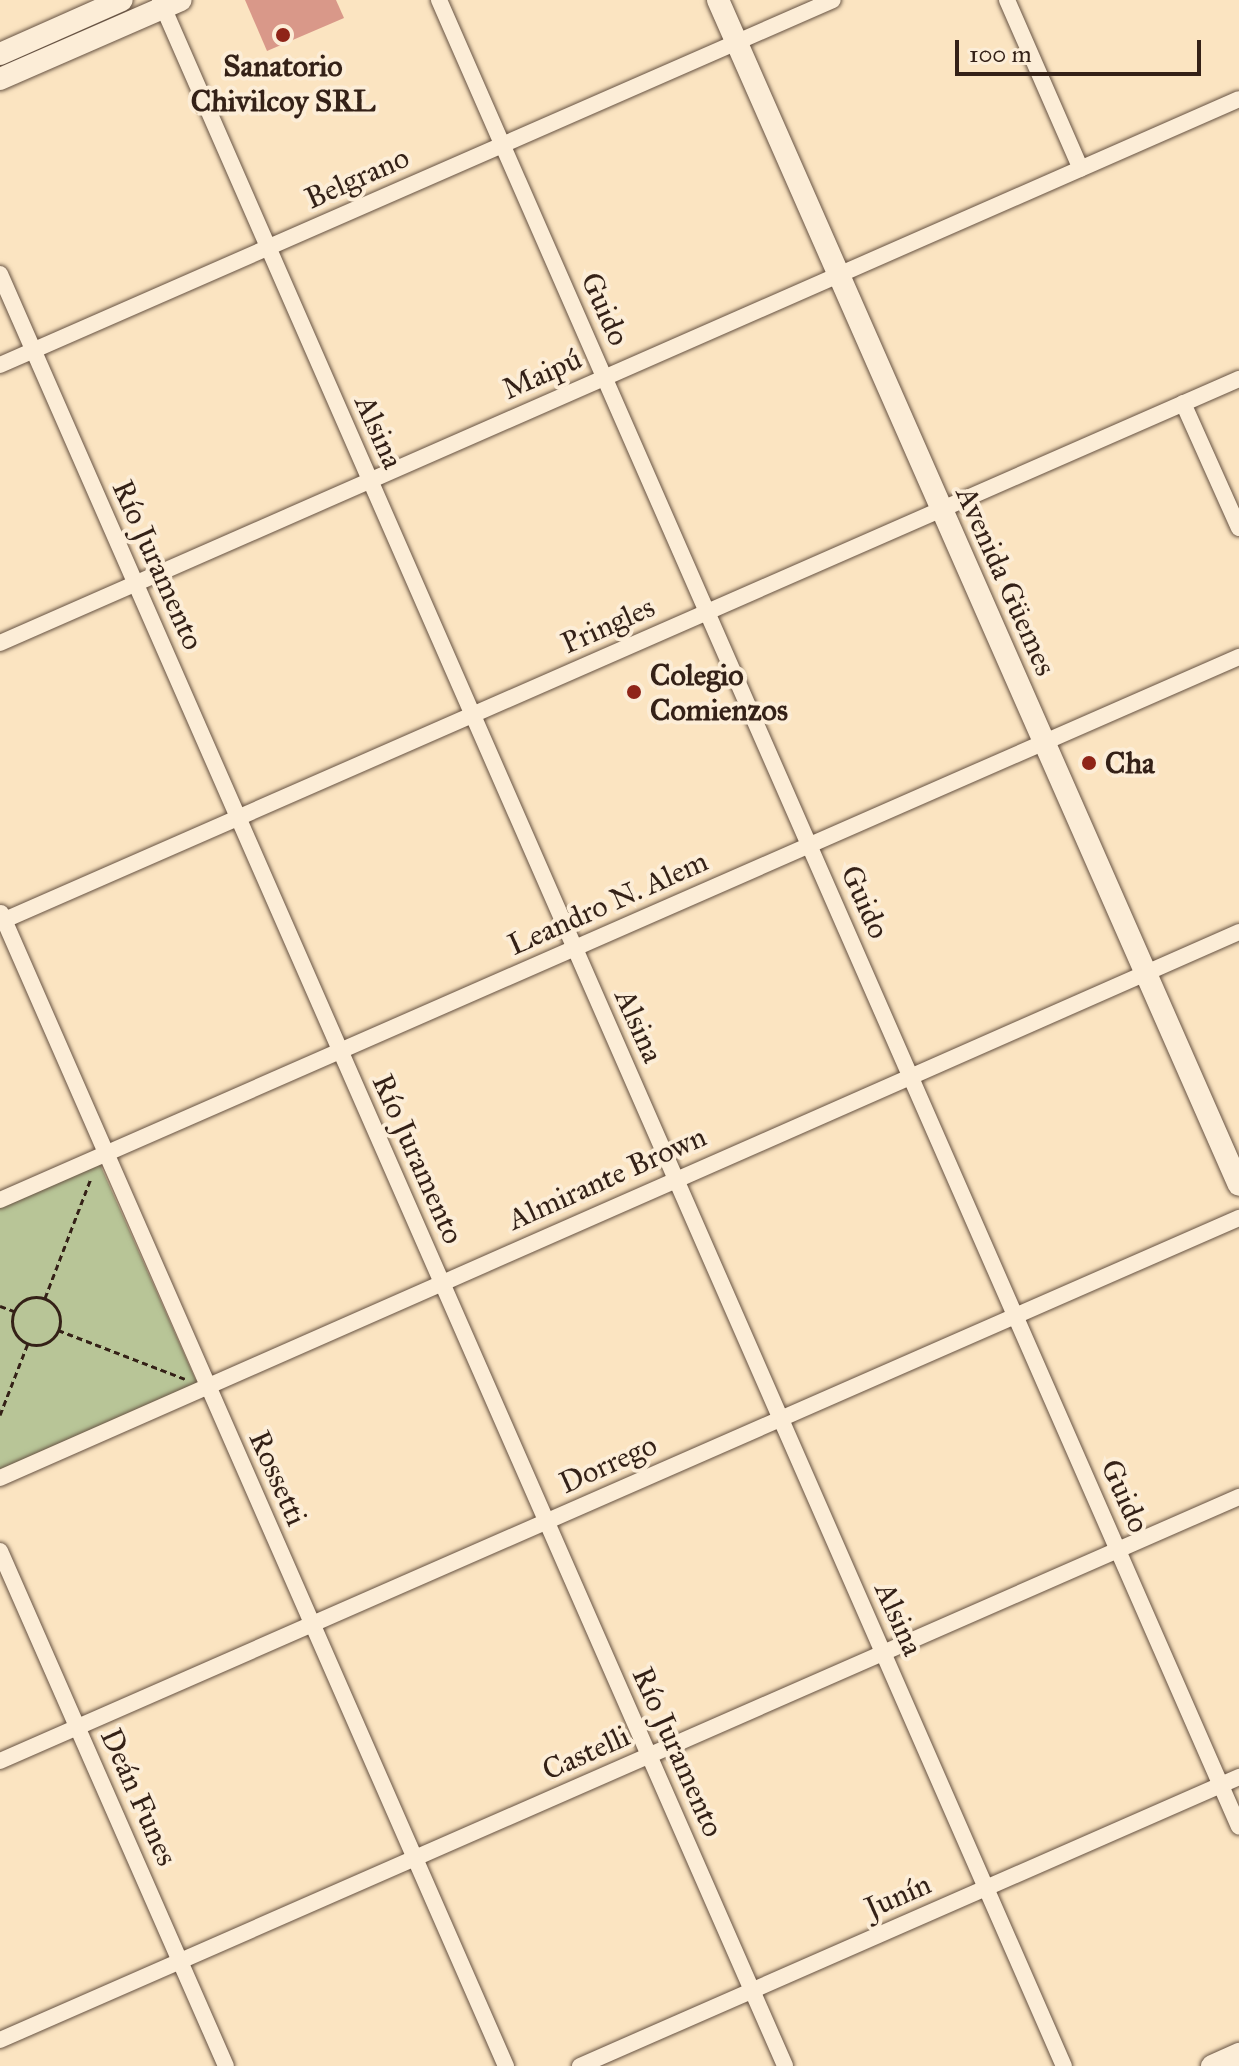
<!DOCTYPE html>
<meta charset="utf-8">
<style>
body{margin:0}
#map{position:relative;width:1239px;height:2066px;overflow:hidden;background:#fbe4c1;font-family:"IM FELL Great Primer",serif}
div>[style]{position:absolute}
[style*='--x']{left:calc(var(--x)*1px);top:calc(var(--y)*1px);width:calc(var(--w)*1px);rotate:calc(var(--a)*1deg)}
.green>*{inset:0;background:#b8c597}
.building>*{inset:0;background:#d99889}
.path>*{height:3px;margin-top:-1.5px;transform-origin:0;background:repeating-linear-gradient(90deg,#342117 0 6px,transparent 0 10px)}
.path>.ring{margin:-1.5px;padding:0;box-sizing:content-box;background:none;border:3px solid #342117;border-radius:50%}
.roads{filter:drop-shadow(0 0 2px #665242) drop-shadow(0 0 2px #665242)}
.minor>*{height:16px;margin:-8px;padding:0 8px;transform-origin:8px;border-radius:8px;background:#fcedd7}
.secondary>*{height:22px;margin:-11px;padding:0 11px;transform-origin:11px;border-radius:11px;background:#fcedd7}
.dots>*{width:22px;height:22px;translate:-50% -50%;box-sizing:border-box;border:4px solid #fcedd7;border-radius:50%}
span{translate:-50% -50%;white-space:nowrap;text-align:center;line-height:1.15;-webkit-text-stroke:8px #fcedd7;paint-order:stroke}
.poi-label{font-size:30px;color:#342117;font-weight:700}
.left{translate:0 -50%;text-align:left}
.street-label{font-size:30px;color:#342117}
.scale{position:absolute;left:955px;top:40px;width:246px;height:36px;box-sizing:border-box;border:4px solid #342117;border-top:0;padding-left:10px;font-size:24px;line-height:28px;white-space:nowrap;color:#342117;-webkit-text-stroke:6px #fcedd7;paint-order:stroke}
</style>
<div id="map">
<div class="green">
<i style="clip-path:polygon(98px 1160px,198px 1385px,0 1472px,0 1203px)"></i>
</div>
<div class="building">
<i style="clip-path:polygon(245px 0,336px 0,344px 18px,267px 51px)"></i>
</div>
<div class="path">
<i class="ring" style="left:12px;top:1297px;width:45px;height:45px"></i>
<i style="--x:45;--y:1298;--w:129;--a:-69"></i>
<i style="--x:0;--y:1306;--w:15;--a:20"></i>
<i style="--x:58;--y:1330;--w:136;--a:21.1"></i>
<i style="--x:0;--y:1415;--w:77;--a:-68.7"></i>
</div>
<div class="roads">
<div class="minor">
<i style="--x:160;--y:0;--w:2255;--a:66.37"></i>
<i style="--x:439;--y:0;--w:1994;--a:66.35"></i>
<i style="--x:1007;--y:0;--w:184;--a:66.4"></i>
<i style="--x:0;--y:274;--w:1956;--a:66.34"></i>
<i style="--x:0;--y:365;--w:909;--a:-23.66"></i>
<i style="--x:1183;--y:403;--w:137;--a:65.9"></i>
<i style="--x:0;--y:643;--w:1353;--a:-23.7"></i>
<i style="--x:1;--y:913;--w:1259;--a:66.35"></i>
<i style="--x:0;--y:922;--w:1353;--a:-23.67"></i>
<i style="--x:0;--y:1200;--w:1353;--a:-23.67"></i>
<i style="--x:0;--y:1478;--w:1354;--a:-23.78"></i>
<i style="--x:0;--y:1551;--w:562;--a:66.31"></i>
<i style="--x:0;--y:1761;--w:1353;--a:-23.67"></i>
<i style="--x:0;--y:2040;--w:1353;--a:-23.67"></i>
<i style="--x:580;--y:2066;--w:720;--a:-23.68"></i>
</div>
<div class="secondary">
<i style="--x:718;--y:0;--w:1294;--a:66.27"></i>
<i style="--x:0;--y:54;--w:133;--a:-23.9"></i>
<i style="--x:0;--y:79;--w:197;--a:-23.6"></i>
<i style="--x:1212;--y:2066;--w:30;--a:-24"></i>
</div>
</div>
<div class="dots">
<i style="left:283px;top:35px;background:#8f2418"></i>
<i style="left:634px;top:692px;background:#8f2418"></i>
<i style="left:1089px;top:763px;background:#8f2418"></i>
</div>
<div class="poi-label">
<span style="left:283px;top:83px">Sanatorio<br>Chivilcoy SRL</span>
<span class="left" style="left:650px;top:692px">Colegio<br>Comienzos</span>
<span class="left" style="left:1105px;top:763px">Cha</span>
</div>
<div class="street-label">
<span style="left:357px;top:178px;rotate:-24deg">Belgrano</span>
<span style="left:605px;top:309px;rotate:66deg">Guido</span>
<span style="left:542px;top:374px;rotate:-24deg">Maipú</span>
<span style="left:379px;top:432px;rotate:66deg">Alsina</span>
<span style="left:158px;top:565px;rotate:66deg">Río Juramento</span>
<span style="left:1006px;top:581px;rotate:66deg">Avenida Güemes</span>
<span style="left:608px;top:625px;rotate:-24deg">Pringles</span>
<span style="left:865px;top:902px;rotate:66deg">Guido</span>
<span style="left:608px;top:903px;rotate:-24deg">Leandro N. Alem</span>
<span style="left:639px;top:1026px;rotate:66deg">Alsina</span>
<span style="left:418px;top:1159px;rotate:66deg">Río Juramento</span>
<span style="left:607px;top:1178px;rotate:-24deg">Almirante Brown</span>
<span style="left:608px;top:1464px;rotate:-24deg">Dorrego</span>
<span style="left:278px;top:1478px;rotate:66deg">Rossetti</span>
<span style="left:1125px;top:1496px;rotate:66deg">Guido</span>
<span style="left:899px;top:1619px;rotate:66deg">Alsina</span>
<span style="left:678px;top:1752px;rotate:66deg">Río Juramento</span>
<span style="left:586px;top:1753px;rotate:-24deg">Castelli</span>
<span style="left:139px;top:1797px;rotate:66deg">Deán Funes</span>
<span style="left:898px;top:1896px;rotate:-24deg">Junín</span>
</div>
<div class="scale">100 m</div>
</div>
